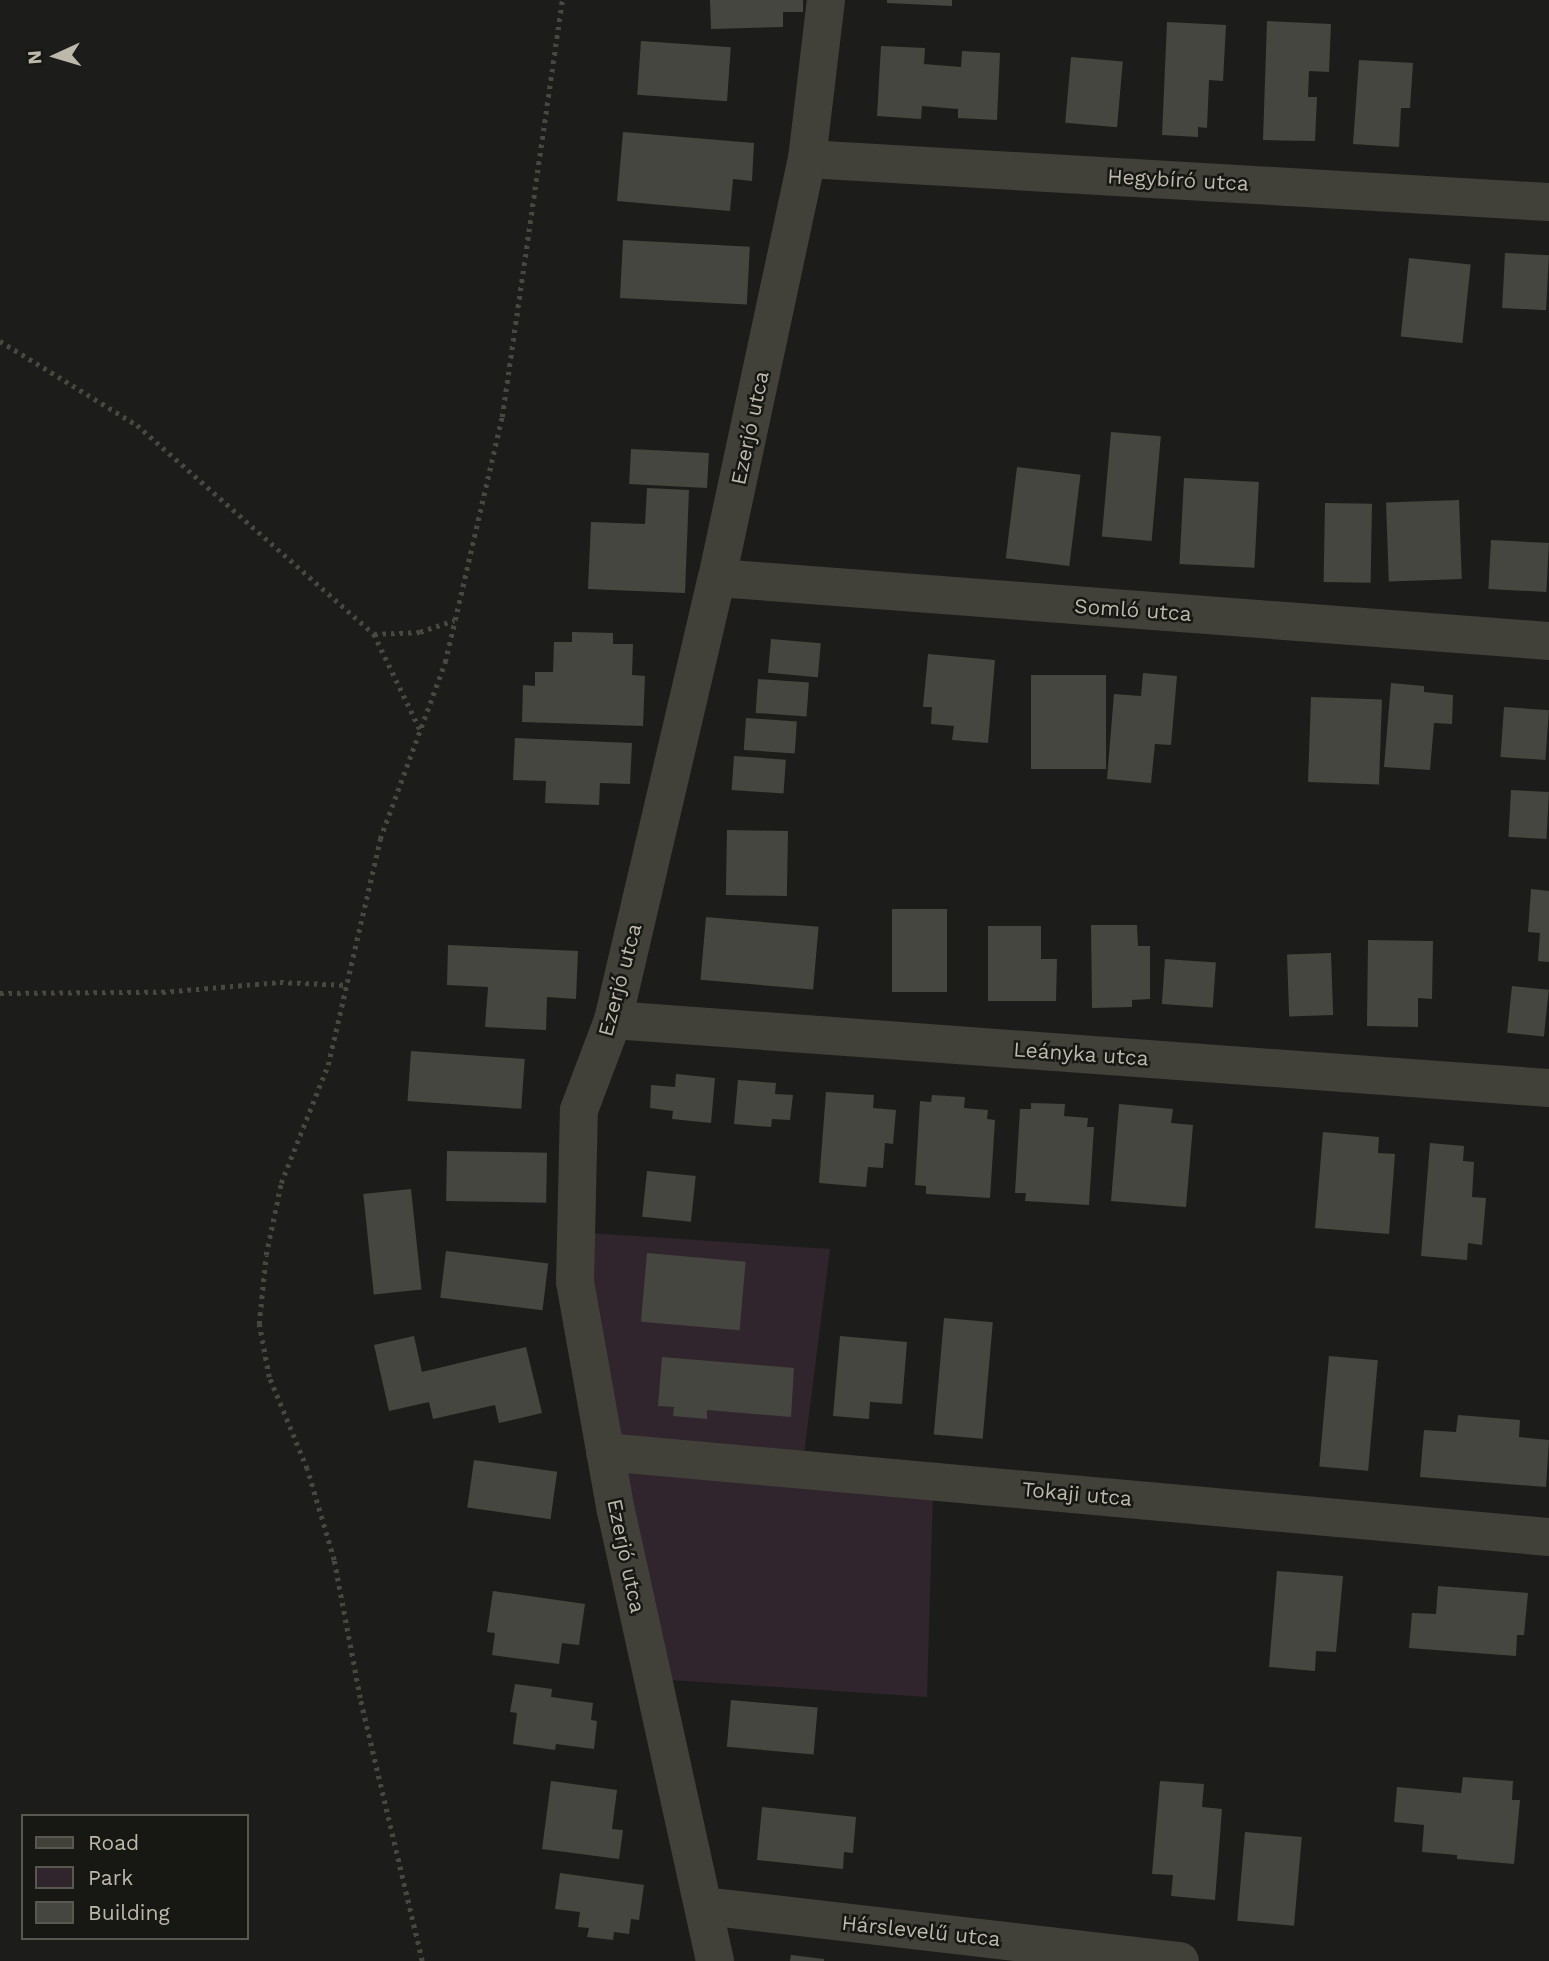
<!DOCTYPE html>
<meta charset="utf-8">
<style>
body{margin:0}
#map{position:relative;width:1549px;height:1961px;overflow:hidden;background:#1c1c1a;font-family:"Work Sans",sans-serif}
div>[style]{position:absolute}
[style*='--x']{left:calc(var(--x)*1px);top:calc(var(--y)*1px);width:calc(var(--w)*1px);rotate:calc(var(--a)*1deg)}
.green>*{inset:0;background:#30252d}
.building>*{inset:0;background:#464640;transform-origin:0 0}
.path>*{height:4.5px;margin-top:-2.25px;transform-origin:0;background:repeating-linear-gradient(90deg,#484740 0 3.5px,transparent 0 8.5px)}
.minor>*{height:38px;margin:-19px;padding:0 19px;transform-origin:19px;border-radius:19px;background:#41413a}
span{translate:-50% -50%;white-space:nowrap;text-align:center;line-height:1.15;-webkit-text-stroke:5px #171714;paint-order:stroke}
.street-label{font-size:21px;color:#bcb9ab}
.legend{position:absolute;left:21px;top:1814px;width:228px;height:126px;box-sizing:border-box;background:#171714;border:2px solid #595850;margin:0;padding:9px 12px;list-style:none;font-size:21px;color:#bcb9ab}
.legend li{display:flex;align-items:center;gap:14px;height:35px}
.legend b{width:35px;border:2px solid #595850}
.north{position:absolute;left:21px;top:21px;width:70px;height:70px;-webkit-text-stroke:5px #171714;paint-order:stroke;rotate:266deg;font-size:19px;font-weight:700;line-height:28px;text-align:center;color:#bcb9ab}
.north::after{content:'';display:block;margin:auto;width:24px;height:32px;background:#bcb9ab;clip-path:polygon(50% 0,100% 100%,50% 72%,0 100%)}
</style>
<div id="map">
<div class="green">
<i style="clip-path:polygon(589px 1233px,830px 1249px,804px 1454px,613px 1439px,585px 1293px)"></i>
<i style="clip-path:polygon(620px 1463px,933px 1492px,927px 1697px,671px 1680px)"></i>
</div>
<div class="building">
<i style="clip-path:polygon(710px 0,803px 0,803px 12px,783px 12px,783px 27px,711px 29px)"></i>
<i style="clip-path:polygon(887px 0,952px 0,952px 6px,887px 3px)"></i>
<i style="clip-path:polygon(1267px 21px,1331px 24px,1329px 72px,1309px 71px,1308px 97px,1317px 97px,1315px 141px,1263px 140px)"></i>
<i style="clip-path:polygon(1167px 22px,1226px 25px,1223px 81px,1209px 80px,1207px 128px,1198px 127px,1198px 137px,1162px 135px)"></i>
<i style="left:641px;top:41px;width:90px;height:54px;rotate:4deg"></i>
<i style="clip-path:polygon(881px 46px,925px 48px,924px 64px,961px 67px,962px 51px,1000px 53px,997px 120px,958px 118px,958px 109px,922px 106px,921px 119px,877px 116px)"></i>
<i style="left:1071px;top:57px;width:52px;height:66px;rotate:5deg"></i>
<i style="clip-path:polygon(1359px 60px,1413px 63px,1410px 108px,1401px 108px,1399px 147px,1353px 144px)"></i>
<i style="clip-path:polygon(623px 132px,754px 143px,752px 181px,733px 179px,730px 211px,617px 201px)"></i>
<i style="left:623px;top:240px;width:127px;height:58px;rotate:3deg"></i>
<i style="left:1505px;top:253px;width:44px;height:55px;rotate:3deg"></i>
<i style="left:1409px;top:258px;width:62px;height:79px;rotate:6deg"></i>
<i style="left:1111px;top:432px;width:50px;height:105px;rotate:5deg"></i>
<i style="left:631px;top:449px;width:78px;height:35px;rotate:3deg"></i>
<i style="left:1017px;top:467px;width:64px;height:92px;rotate:7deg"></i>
<i style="left:1184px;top:478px;width:75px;height:86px;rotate:3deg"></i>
<i style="clip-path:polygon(647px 488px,689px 490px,685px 593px,588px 589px,591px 522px,645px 524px)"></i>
<i style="left:1459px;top:500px;width:79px;height:73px;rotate:88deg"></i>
<i style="left:1325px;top:503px;width:47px;height:79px;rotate:1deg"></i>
<i style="left:1491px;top:540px;width:58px;height:49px;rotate:3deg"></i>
<i style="clip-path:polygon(572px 632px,613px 633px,613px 644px,633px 644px,632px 675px,645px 676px,643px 726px,522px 722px,523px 685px,535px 686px,535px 672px,553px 672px,554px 642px,572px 642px)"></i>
<i style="left:771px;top:639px;width:50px;height:34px;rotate:5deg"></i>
<i style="clip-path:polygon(928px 654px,995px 660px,988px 743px,952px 740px,954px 726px,931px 724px,932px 707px,923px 707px)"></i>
<i style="clip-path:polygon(1143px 673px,1177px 676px,1171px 745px,1155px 744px,1151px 783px,1107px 779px,1114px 694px,1141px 696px)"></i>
<i style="left:1031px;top:675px;width:75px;height:94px"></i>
<i style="left:758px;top:679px;width:51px;height:34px;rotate:4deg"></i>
<i style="clip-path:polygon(1391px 683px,1424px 686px,1424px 692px,1453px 695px,1452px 724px,1434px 723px,1430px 770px,1384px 767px)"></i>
<i style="left:1311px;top:697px;width:71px;height:85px;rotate:2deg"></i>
<i style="left:1504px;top:707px;width:45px;height:50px;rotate:4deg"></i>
<i style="left:746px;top:718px;width:51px;height:32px;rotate:4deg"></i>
<i style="clip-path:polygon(515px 738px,632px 743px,630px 784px,600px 783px,599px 805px,545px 803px,546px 781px,513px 780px)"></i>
<i style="left:734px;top:756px;width:52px;height:34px;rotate:4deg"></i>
<i style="left:1511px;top:790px;width:38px;height:47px;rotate:3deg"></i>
<i style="left:727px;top:830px;width:61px;height:65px;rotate:1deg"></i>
<i style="clip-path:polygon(1531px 889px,1549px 891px,1549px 962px,1538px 961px,1540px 933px,1528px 932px)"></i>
<i style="left:892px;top:909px;width:55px;height:83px"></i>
<i style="left:706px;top:917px;width:113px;height:63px;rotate:5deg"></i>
<i style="clip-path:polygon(1091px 925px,1137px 925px,1138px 946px,1150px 946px,1150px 999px,1132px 1000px,1132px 1007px,1092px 1008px)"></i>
<i style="clip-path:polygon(988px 926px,1041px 926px,1041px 959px,1057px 959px,1056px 1001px,988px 1001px)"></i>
<i style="clip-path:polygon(1368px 940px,1433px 941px,1432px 999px,1418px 998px,1418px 1027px,1367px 1026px)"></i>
<i style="clip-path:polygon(448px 945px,578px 951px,576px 999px,547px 997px,546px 1030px,485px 1027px,488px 987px,447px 985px)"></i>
<i style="left:1331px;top:953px;width:62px;height:44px;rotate:88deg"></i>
<i style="left:1165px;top:959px;width:51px;height:45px;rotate:4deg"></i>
<i style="left:1512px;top:986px;width:37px;height:47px;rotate:6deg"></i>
<i style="left:411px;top:1051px;width:114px;height:50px;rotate:4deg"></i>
<i style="clip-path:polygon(676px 1074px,715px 1078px,711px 1123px,672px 1119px,673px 1111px,650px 1108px,651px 1085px,675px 1087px)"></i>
<i style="clip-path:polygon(738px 1080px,776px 1083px,775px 1094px,793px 1095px,790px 1120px,772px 1119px,771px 1127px,734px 1124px)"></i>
<i style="clip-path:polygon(826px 1092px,874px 1095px,873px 1108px,896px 1110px,893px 1144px,885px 1143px,883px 1168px,868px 1167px,866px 1187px,819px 1183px)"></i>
<i style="clip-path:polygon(932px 1095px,965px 1097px,964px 1108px,988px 1110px,987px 1119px,995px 1120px,990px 1198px,926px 1194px,926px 1186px,915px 1185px,920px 1101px,931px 1102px)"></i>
<i style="clip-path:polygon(1031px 1103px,1065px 1104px,1064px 1116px,1088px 1118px,1087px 1127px,1094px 1127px,1089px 1205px,1025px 1201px,1026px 1193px,1015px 1193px,1020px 1109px,1031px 1109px)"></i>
<i style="clip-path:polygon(1119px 1104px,1173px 1109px,1171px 1123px,1193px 1125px,1186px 1207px,1111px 1201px)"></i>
<i style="clip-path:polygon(1323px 1132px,1379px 1137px,1378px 1153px,1395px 1154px,1389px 1234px,1315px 1228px)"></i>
<i style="clip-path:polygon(1430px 1143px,1464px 1146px,1463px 1161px,1474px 1162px,1472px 1197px,1486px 1198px,1482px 1245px,1468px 1243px,1467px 1260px,1421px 1256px)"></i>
<i style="left:447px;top:1151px;width:100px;height:50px;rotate:1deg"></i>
<i style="left:647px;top:1171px;width:49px;height:46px;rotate:6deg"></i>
<i style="left:411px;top:1189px;width:101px;height:48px;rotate:84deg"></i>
<i style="left:446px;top:1251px;width:103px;height:47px;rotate:7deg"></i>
<i style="left:647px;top:1253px;width:99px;height:69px;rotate:5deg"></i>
<i style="left:944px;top:1318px;width:49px;height:117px;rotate:5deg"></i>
<i style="clip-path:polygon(414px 1336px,422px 1372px,526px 1347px,542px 1413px,499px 1423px,495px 1405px,433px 1419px,429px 1402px,389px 1411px,374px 1345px)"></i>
<i style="clip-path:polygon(840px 1336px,907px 1342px,902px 1404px,870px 1402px,869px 1419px,833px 1416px)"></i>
<i style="left:1329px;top:1356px;width:49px;height:111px;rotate:5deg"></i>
<i style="clip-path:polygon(662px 1357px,794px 1368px,791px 1417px,707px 1410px,707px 1419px,673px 1416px,674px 1407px,658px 1406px)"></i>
<i style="clip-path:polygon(1458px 1415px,1520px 1420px,1519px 1437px,1549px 1440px,1546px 1487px,1420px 1477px,1424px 1430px,1456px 1432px)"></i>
<i style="left:474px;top:1460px;width:84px;height:48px;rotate:8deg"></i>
<i style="clip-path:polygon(1277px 1571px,1343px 1576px,1336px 1652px,1316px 1651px,1315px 1671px,1269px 1667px)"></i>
<i style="clip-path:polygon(1438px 1586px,1528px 1593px,1524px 1635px,1517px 1635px,1516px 1656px,1409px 1648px,1412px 1613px,1436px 1614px)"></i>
<i style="clip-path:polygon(493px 1591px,585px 1604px,579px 1645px,562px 1643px,559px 1664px,492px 1655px,495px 1633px,487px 1632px)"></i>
<i style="clip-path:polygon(515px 1684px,552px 1689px,551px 1697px,593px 1703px,591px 1720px,597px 1721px,594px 1749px,556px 1744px,555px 1750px,513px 1744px,517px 1713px,510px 1712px)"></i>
<i style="left:731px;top:1700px;width:87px;height:47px;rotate:5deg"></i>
<i style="clip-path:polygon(1463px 1777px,1513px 1781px,1512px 1800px,1520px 1800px,1514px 1864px,1457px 1859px,1457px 1855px,1422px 1852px,1424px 1825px,1394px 1822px,1397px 1787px,1461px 1793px)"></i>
<i style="clip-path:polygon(551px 1781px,617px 1790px,612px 1829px,623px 1830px,619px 1859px,542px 1849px)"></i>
<i style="clip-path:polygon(1160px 1781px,1204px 1784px,1202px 1807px,1222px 1809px,1215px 1900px,1171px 1896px,1173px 1875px,1152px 1874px)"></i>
<i style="clip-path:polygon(762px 1807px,856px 1817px,853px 1853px,844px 1852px,843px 1869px,757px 1860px)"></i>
<i style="left:1245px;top:1832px;width:57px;height:89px;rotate:5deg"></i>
<i style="clip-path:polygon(560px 1873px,644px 1885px,639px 1920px,631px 1919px,629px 1934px,614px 1932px,613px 1940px,587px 1937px,589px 1928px,578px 1927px,580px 1912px,555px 1909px)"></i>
<i style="clip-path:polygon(791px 1955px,824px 1959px,824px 1961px,790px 1961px)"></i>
</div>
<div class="path">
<i style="--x:0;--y:341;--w:161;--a:31.5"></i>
<i style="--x:137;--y:425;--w:316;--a:41.4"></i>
<i style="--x:374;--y:634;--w:106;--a:64.2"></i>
<i style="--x:374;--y:634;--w:46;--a:-2.5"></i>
<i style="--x:420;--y:632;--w:36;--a:-19"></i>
<i style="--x:0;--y:993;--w:162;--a:-0.4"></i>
<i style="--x:162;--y:992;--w:118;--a:-4.8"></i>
<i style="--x:280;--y:982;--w:67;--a:2.6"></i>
<i style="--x:422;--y:1961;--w:270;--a:-103.3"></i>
<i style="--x:360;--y:1698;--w:140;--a:-100.7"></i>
<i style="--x:334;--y:1560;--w:95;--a:-106.5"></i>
<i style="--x:307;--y:1469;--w:100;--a:-112.4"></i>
<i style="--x:269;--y:1377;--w:54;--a:-100.7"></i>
<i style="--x:259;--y:1324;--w:69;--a:-84.2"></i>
<i style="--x:266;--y:1255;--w:74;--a:-78.2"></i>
<i style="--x:281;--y:1183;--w:127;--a:-68.3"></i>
<i style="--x:328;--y:1065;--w:232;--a:-77"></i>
<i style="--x:380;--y:839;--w:189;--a:-69.8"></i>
<i style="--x:445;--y:662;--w:43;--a:-76.6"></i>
<i style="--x:455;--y:620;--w:208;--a:-77"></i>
<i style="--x:502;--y:417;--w:421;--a:-81.8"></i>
</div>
<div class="minor">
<i style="--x:807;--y:159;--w:743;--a:3.32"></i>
<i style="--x:717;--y:578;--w:834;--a:4.33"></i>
<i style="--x:613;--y:1020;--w:938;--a:4.16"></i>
<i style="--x:605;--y:1452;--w:948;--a:5.15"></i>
<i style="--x:704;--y:1906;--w:479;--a:6.6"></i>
<i style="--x:715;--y:1961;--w:460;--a:-102.4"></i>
<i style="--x:616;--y:1512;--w:234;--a:-100.1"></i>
<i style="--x:575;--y:1282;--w:172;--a:-88.7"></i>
<i style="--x:579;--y:1110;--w:96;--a:-69.3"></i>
<i style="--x:613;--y:1020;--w:454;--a:-76.8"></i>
<i style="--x:717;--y:578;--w:429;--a:-77.9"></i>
<i style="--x:807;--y:159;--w:160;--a:-83.2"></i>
</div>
<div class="street-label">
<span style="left:1178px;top:180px;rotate:3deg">Hegybíró utca</span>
<span style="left:750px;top:428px;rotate:-78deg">Ezerjó utca</span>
<span style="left:1133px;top:610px;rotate:4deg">Somló utca</span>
<span style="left:620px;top:980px;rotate:-75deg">Ezerjó utca</span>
<span style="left:1081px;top:1054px;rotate:4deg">Leányka utca</span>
<span style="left:1077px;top:1494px;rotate:5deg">Tokaji utca</span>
<span style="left:626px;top:1556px;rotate:78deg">Ezerjó utca</span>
<span style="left:921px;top:1931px;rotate:6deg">Hárslevelű utca</span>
</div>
<ul class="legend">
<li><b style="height:9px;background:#41413a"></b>Road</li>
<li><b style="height:19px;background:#30252d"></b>Park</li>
<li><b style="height:19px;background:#464640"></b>Building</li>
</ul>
<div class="north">N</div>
</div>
